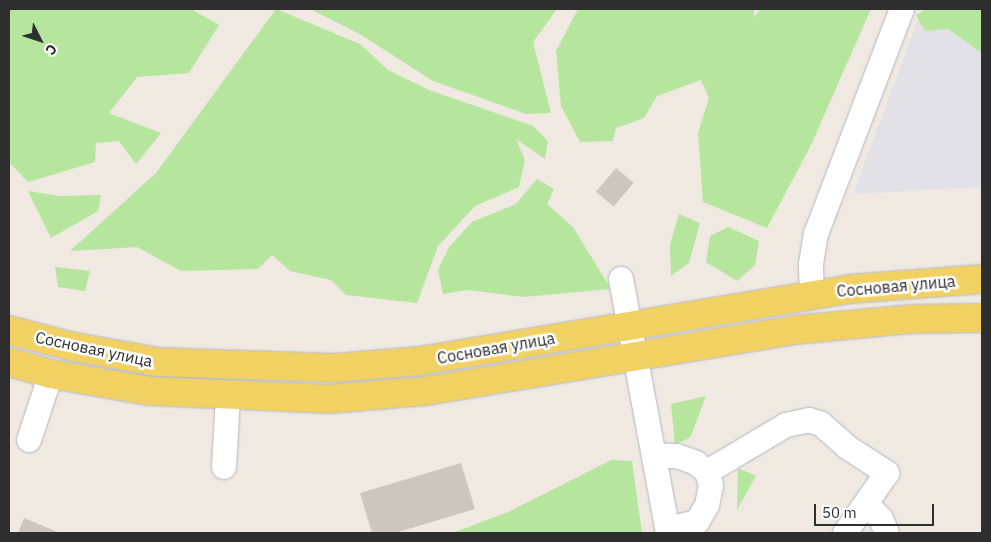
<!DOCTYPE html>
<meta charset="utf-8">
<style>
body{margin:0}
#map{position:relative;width:991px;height:542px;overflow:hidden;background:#efe9e1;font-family:"IBM Plex Sans",sans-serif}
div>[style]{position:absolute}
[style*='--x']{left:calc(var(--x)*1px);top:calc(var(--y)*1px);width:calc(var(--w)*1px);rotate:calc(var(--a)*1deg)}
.industrial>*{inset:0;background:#e3e1e8}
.green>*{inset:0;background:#b6e59e}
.building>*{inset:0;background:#cbc7bf;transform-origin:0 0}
.roads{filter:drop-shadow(0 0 1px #b4b7c1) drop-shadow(0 0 1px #b4b7c1)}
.minor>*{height:24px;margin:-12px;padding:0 12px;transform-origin:12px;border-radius:12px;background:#fff}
.major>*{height:28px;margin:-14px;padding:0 14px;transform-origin:14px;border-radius:14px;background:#f2d163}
span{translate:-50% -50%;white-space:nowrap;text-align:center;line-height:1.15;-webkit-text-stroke:5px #fff;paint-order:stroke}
.street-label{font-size:16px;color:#2e2e2e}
.frame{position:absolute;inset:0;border:10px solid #2e2e2e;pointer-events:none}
.north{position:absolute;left:15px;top:15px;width:50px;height:50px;-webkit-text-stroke:4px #fff;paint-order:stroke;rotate:131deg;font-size:14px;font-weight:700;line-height:20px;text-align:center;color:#2e2e2e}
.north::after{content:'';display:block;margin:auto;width:18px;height:22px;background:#2e2e2e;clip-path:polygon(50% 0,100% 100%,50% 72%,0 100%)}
.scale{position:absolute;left:814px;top:504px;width:120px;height:22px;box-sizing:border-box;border:2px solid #2e2e2e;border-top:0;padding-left:6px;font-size:15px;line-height:18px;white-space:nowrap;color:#2e2e2e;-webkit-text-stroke:4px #fff;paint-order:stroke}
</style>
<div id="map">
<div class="industrial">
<i style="clip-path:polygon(922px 9px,982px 9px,982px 187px,853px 194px)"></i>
</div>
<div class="green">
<i style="clip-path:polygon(9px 9px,191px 9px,219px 25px,189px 73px,137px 77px,109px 113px,161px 133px,136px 164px,119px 141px,96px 143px,95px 162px,28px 182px,9px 162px)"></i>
<i style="clip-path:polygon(276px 9px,360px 44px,388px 70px,429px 90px,533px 126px,548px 141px,545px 159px,516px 139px,525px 160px,519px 187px,475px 206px,438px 246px,417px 303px,346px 295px,331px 280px,290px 271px,272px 255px,258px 269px,181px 271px,137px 247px,70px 251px,156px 173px)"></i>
<i style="clip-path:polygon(310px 9px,557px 9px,533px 42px,551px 113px,526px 114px,433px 81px,363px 36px)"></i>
<i style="clip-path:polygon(578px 9px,754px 9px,754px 17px,761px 9px,871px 9px,811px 145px,767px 228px,703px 202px,698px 133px,709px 98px,701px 80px,657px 96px,644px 118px,616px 128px,613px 141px,580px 142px,561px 106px,556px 51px)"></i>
<i style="clip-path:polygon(926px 9px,982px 9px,982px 53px,948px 29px,925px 31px,916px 15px)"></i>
<i style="clip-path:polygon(537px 179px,554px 189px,547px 204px,573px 227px,611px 289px,523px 297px,468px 290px,443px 294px,438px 270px,449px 247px,472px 222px,516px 204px)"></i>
<i style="clip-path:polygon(28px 191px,60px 196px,101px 195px,98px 211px,51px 238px)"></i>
<i style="clip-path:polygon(679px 214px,700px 223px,689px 263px,671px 276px,670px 244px)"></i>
<i style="clip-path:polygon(728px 227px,759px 241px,755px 265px,737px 281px,706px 262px,710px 236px)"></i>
<i style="clip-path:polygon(55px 267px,90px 271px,85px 291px,58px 287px)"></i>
<i style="clip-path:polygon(706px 396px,690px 438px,675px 444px,671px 404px)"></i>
<i style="clip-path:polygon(611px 460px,632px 461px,642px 533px,453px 533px,508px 512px)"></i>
<i style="clip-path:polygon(738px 468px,756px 476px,737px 510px)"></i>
</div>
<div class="building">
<i style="left:616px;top:168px;width:23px;height:31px;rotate:40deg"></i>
<i style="clip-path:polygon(461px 463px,475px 509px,395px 533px,372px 533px,360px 493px)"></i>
<i style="clip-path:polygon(24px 518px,60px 533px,18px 533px)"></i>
</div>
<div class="roads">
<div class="minor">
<i style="--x:621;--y:279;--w:258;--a:79.5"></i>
<i style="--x:812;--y:295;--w:31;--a:-92"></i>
<i style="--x:811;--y:264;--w:30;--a:-81"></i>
<i style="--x:816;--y:234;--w:241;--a:-69.1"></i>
<i style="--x:29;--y:440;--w:70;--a:-71.6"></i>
<i style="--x:655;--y:455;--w:22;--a:3"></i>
<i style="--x:677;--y:456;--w:20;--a:20"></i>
<i style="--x:696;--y:463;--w:14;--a:39"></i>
<i style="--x:707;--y:472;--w:14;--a:73"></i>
<i style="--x:711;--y:485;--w:20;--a:101"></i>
<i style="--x:707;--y:505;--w:20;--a:120"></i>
<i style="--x:697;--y:522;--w:29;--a:166"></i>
<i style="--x:224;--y:467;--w:70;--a:-86.7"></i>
<i style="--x:707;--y:472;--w:92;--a:-30.7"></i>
<i style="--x:786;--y:425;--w:24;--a:-12"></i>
<i style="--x:809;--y:420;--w:13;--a:18"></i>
<i style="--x:821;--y:424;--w:35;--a:41"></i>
<i style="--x:847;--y:447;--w:48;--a:33"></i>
<i style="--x:887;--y:473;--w:73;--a:125"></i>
<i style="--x:866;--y:504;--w:21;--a:45"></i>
<i style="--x:881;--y:519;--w:15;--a:67"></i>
</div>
<div class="major">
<i style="--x:9;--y:330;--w:63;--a:14.7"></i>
<i style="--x:70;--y:346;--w:88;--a:10.4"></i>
<i style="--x:157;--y:362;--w:178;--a:1.9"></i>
<i style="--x:335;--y:368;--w:85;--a:-4.7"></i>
<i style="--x:420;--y:361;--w:436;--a:-9.5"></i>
<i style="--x:850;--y:289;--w:132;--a:-4.3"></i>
<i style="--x:9;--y:362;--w:44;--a:15.9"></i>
<i style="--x:51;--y:374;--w:99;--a:9.8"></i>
<i style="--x:149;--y:391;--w:181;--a:2.5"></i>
<i style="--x:330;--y:399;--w:96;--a:-4.8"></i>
<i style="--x:426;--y:391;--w:373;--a:-9.4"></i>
<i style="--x:794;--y:330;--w:120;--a:-5.3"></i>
<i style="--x:913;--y:319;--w:69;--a:-0.8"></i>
</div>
</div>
<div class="street-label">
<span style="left:896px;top:286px;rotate:-5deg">Сосновая улица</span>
<span style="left:496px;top:348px;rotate:-10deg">Сосновая улица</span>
<span style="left:94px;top:349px;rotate:12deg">Сосновая улица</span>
</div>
<div class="frame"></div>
<div class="north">С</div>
<div class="scale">50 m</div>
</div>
